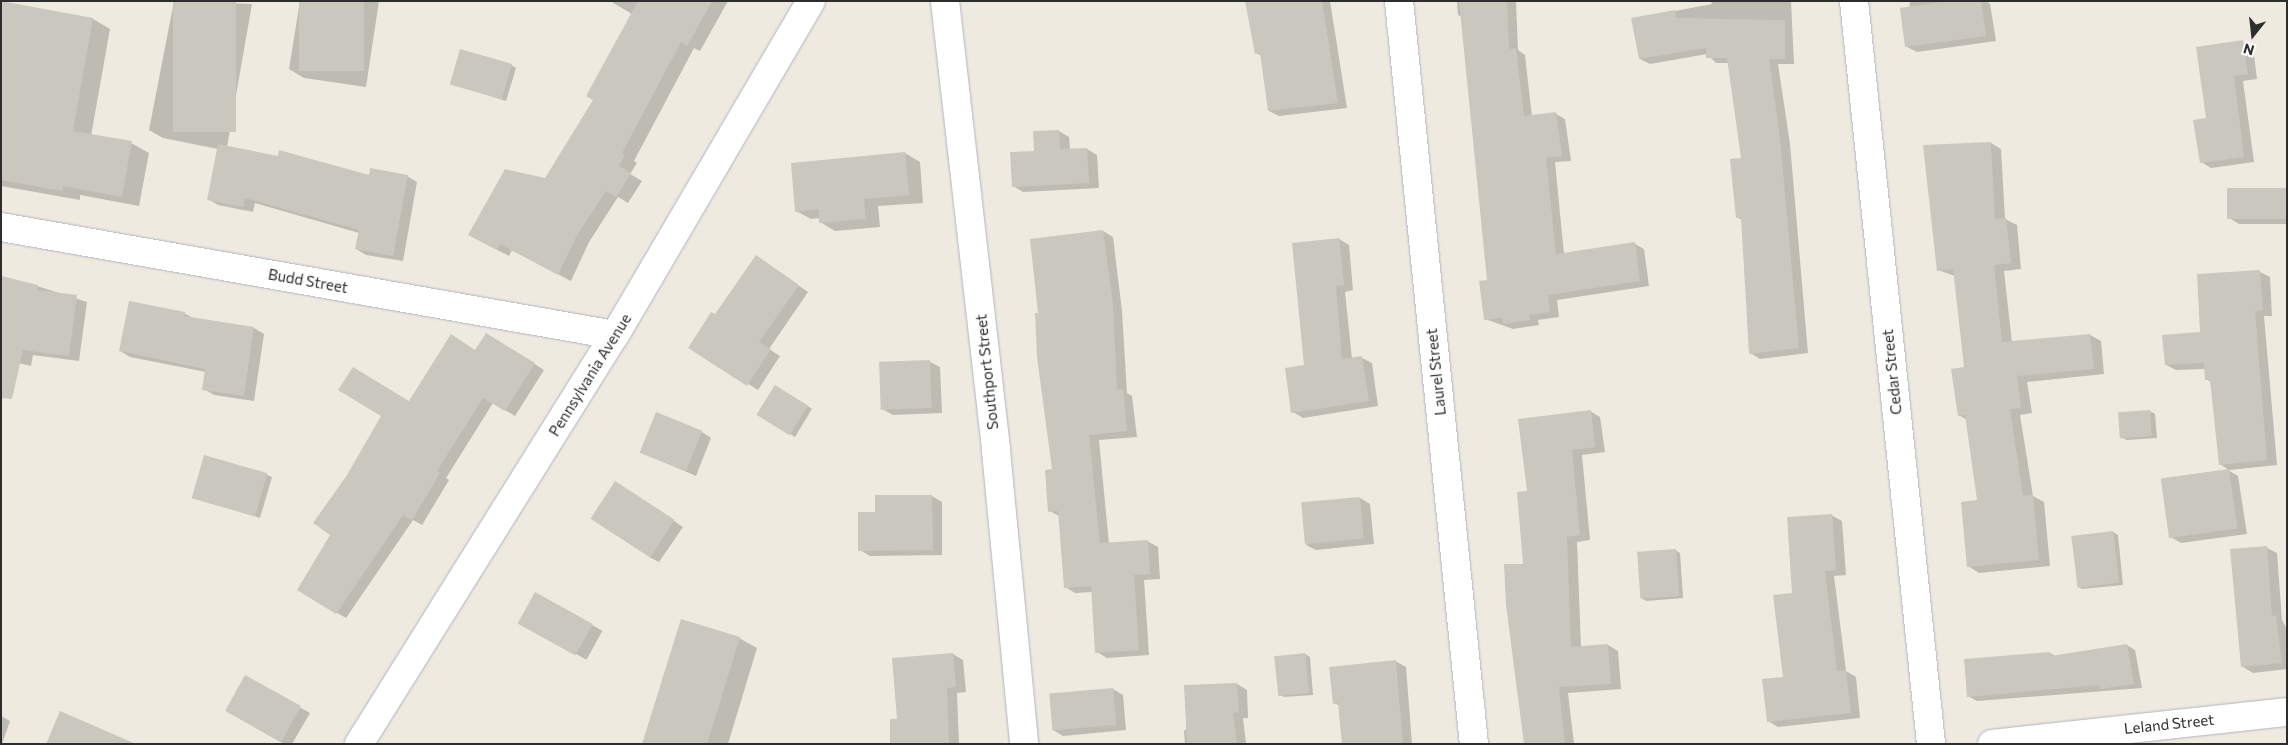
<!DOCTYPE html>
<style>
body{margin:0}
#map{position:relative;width:2288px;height:745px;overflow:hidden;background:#eeeae0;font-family:Commissioner,sans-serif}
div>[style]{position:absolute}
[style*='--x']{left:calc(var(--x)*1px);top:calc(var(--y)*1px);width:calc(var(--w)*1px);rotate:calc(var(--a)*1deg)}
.shadow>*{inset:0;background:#0003;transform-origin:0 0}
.building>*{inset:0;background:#cac8be;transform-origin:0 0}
.roads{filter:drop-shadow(0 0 1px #b3b3c0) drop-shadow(0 0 1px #b3b3c0)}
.street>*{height:28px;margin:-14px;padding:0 14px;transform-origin:14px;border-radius:14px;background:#fff}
.secondary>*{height:28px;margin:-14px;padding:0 14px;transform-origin:14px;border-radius:14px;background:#fff}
span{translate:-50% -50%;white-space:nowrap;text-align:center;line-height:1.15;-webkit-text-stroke:4px #fff;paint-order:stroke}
.street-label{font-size:15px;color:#2d2d2d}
.frame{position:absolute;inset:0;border:2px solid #2d2d2d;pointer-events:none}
.north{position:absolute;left:2228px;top:10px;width:50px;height:50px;-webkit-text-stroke:4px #fff;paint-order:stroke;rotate:196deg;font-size:14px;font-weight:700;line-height:20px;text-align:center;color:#2d2d2d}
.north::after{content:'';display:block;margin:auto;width:18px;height:22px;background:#2d2d2d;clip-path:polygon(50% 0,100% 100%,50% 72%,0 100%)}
</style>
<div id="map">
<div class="shadow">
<i style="clip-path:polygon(174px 1px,252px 4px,227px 147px,370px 177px,407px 176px,417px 182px,403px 261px,366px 255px,356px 249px,359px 233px,255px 203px,253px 212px,218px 205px,208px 199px,218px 149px,163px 138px,149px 130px)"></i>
<i style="clip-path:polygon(300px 1px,379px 1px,366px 87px,304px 78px,289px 69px)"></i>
<i style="clip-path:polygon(610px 1px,728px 1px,700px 51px,694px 48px,634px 161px,637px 163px,630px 174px,642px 181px,628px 203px,618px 197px,589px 242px,571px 281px,512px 250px,509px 256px,482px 242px,546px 180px,595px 100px,632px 14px)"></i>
<i style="clip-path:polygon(1247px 1px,1330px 1px,1347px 108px,1279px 116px,1269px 111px,1262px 56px,1256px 53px)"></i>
<i style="clip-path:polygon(1457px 1px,1516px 1px,1518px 50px,1525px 55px,1532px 117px,1556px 114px,1565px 119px,1571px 161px,1555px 162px,1564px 254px,1635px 244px,1644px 249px,1649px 286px,1557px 300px,1559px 317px,1538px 320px,1539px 325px,1513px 329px,1485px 319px,1489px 281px,1462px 17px,1458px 15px)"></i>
<i style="clip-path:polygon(1711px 1px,1791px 1px,1794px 64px,1778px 64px,1790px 144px,1808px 353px,1760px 359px,1750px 353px,1742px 220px,1737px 217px,1743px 159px,1728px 63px,1716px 63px,1707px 54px,1650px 64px,1640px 59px,1633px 19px,1712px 4px)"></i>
<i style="clip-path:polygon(1910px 1px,1986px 1px,1990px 4px,1996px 41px,1917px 52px,1907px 47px)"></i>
<i style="clip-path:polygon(1px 3px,93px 19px,110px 29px,91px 136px,131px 143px,149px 153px,139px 206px,80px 195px,80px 200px,1px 186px)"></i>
<i style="clip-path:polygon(2243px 42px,2253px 47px,2257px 79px,2243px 81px,2254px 162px,2211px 168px,2201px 162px,2207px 119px)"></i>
<i style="clip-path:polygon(511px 65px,516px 68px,506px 101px,452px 84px)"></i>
<i style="clip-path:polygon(1059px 131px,1069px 137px,1070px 149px,1087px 149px,1097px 155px,1099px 188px,1023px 192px,1013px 186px,1035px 152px)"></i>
<i style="clip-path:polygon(1991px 143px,2001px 149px,2005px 219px,2017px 225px,2021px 269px,2004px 271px,2012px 343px,2090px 335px,2101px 341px,2104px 374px,2027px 382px,2032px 413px,2020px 415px,2033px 496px,2044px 502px,2050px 566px,1979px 573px,1968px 566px,1978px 501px,1967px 420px,1959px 415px,1965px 368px,1955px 276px,1938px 270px)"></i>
<i style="clip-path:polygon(905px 153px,920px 162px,923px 203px,878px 206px,880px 227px,835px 231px,820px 222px,820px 218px,811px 219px,796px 211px,792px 164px)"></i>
<i style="clip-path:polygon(2287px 189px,2287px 224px,2239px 224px,2229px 218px)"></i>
<i style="clip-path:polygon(1103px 231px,1113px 237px,1122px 311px,1127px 393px,1132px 396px,1137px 437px,1099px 440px,1109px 544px,1147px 541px,1158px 547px,1160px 579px,1144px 580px,1149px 655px,1107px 658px,1097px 652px,1093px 592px,1075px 593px,1065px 587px,1059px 516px,1050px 511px,1053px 470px,1039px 314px)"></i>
<i style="clip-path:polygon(1339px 239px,1349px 245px,1353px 290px,1345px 292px,1352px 359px,1362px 358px,1372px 363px,1378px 406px,1303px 418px,1293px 412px)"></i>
<i style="clip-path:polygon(766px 263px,808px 292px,769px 349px,780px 356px,758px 390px,690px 347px)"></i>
<i style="clip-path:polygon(2260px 272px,2270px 277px,2272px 316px,2264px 316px,2277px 465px,2229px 470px,2220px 464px,2211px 382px,2206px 379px,2205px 369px,2176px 370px,2166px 365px,2202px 333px)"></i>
<i style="clip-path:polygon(37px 286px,87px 302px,79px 361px,33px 355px,31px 366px,1px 359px)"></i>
<i style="clip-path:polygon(184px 313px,195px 319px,254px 328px,264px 334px,254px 401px,214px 395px,204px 389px,206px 372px,130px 357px,120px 351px)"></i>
<i style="clip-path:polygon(496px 340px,544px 370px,515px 416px,493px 403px,446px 478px,449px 480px,422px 525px,413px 520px,346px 618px,298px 590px,410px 402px,476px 351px)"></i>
<i style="clip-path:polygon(930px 362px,940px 367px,942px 413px,893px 415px,882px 409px)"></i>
<i style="left:776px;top:387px;width:42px;height:33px;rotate:31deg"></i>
<i style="clip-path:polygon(1590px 411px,1600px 417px,1605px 452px,1582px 455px,1590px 540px,1577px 542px,1581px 647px,1608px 645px,1618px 651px,1621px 689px,1568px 693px,1574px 744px,1525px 744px,1528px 492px)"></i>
<i style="clip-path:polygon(2150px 411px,2155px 414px,2157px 438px,2127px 440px,2122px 438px)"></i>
<i style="clip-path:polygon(702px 432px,711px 438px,696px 476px,641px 452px)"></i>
<i style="clip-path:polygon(2228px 470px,2238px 476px,2247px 534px,2181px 543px,2171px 537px)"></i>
<i style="clip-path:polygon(267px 475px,272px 477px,260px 518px,193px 497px)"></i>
<i style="clip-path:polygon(625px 488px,683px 527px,659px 562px,649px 557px)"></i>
<i style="clip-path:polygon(932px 496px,942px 502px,942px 555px,870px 556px,860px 550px,876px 513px)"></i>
<i style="clip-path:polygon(1360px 498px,1370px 504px,1374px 544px,1316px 550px,1306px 545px)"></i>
<i style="clip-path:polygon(1831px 515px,1842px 521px,1846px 575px,1834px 576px,1846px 671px,1856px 677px,1860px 718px,1778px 727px,1768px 721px,1784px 678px,1793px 594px)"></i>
<i style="clip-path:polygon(2113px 532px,2118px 535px,2123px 585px,2082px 589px,2077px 586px)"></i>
<i style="clip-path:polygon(2267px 548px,2277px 553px,2282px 620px,2287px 629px,2287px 669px,2253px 673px,2243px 667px)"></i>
<i style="clip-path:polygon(1675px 550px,1680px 553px,1683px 598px,1647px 601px,1642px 599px)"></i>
<i style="left:536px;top:594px;width:76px;height:33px;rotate:29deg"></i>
<i style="clip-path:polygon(739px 638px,757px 648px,728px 744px,644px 744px)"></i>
<i style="clip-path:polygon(2127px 645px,2135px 650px,2142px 688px,1977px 701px,1968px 696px,2050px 653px,2055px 656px)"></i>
<i style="clip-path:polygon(953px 654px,963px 660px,966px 692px,957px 693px,959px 744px,892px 744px)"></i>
<i style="clip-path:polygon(1305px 654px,1310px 657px,1313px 695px,1284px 697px,1280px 695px)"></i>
<i style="clip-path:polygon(1395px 661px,1406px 667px,1412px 744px,1343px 744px,1340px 706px,1334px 703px)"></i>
<i style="clip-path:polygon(246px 677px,310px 713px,292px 744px,284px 744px,226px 711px)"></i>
<i style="clip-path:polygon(1237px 684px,1247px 690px,1248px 718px,1243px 718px,1246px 744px,1185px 744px,1184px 731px)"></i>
<i style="clip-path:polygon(1113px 689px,1123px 695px,1126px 730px,1063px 736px,1053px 730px)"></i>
<i style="clip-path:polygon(1px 716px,10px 721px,2px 744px,1px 744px)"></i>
</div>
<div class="building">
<i style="clip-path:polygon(1px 1px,93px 18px,73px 131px,132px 141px,122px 197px,63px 186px,62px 191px,1px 180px)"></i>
<i style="left:173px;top:1px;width:63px;height:131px"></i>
<i style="left:299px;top:1px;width:65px;height:70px"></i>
<i style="clip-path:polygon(638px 1px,712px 1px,687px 46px,681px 42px,622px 153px,625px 155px,619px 166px,631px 173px,616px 197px,606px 191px,577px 235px,558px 275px,500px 244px,497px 250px,468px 235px,505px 169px,545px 178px,593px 100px,586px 96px)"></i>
<i style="clip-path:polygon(1245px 1px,1322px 1px,1338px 103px,1268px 111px,1260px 53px,1255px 54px)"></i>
<i style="clip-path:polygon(1459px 1px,1507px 1px,1509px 49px,1516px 48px,1524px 116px,1556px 112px,1562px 156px,1546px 158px,1556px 254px,1635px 242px,1640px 281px,1548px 295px,1550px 312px,1529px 315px,1530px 320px,1503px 324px,1502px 318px,1484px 320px,1479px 281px,1487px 280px)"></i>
<i style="clip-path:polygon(1949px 1px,1981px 1px,1986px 36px,1905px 47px,1900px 8px)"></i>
<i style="clip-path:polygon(1675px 10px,1676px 18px,1785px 20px,1785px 59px,1769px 59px,1780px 138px,1799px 348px,1749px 354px,1741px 217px,1736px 218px,1730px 159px,1741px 158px,1727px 58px,1706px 58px,1706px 48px,1639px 59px,1631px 18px)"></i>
<i style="clip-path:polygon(2243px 40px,2248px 74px,2234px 76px,2244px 157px,2200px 163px,2193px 120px,2206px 118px,2196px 47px)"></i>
<i style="left:460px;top:49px;width:54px;height:37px;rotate:16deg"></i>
<i style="clip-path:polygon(1059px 130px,1060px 149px,1087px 148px,1089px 183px,1012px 187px,1010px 152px,1034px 151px,1033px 131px)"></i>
<i style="clip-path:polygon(1991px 142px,1995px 219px,2006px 218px,2011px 263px,1994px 265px,2002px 342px,2090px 334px,2094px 369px,2017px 376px,2021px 408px,2010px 409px,2023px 496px,2033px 495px,2039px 560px,1967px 567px,1961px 502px,1977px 500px,1965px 415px,1958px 416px,1951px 369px,1964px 367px,1953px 269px,1937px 271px,1923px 145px)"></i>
<i style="clip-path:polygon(218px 144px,278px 156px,279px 150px,369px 175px,370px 168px,408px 175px,393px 256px,355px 249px,359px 230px,245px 198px,243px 207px,207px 200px)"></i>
<i style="clip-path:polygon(905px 152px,909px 195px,864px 199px,866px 219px,819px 223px,819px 209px,795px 212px,791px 163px)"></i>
<i style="left:2287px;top:188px;width:31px;height:60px;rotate:90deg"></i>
<i style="clip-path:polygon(1103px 230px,1113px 304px,1117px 389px,1123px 389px,1127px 431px,1089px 435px,1100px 543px,1148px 540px,1150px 574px,1134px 575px,1139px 650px,1095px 653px,1091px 586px,1064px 588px,1058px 511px,1048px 512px,1045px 470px,1052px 469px,1037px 357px,1035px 313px,1038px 313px,1030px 239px)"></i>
<i style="clip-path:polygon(1339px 238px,1344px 285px,1336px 286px,1342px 359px,1362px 356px,1369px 401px,1291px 413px,1285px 368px,1304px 365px,1292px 243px)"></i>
<i style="clip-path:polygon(756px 255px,799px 285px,759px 342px,771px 349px,747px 386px,688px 348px,711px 312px,715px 314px)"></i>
<i style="clip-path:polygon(2260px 270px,2263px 310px,2255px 311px,2267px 460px,2219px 465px,2210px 380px,2205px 380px,2204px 363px,2165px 365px,2162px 335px,2200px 332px,2197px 274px)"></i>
<i style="clip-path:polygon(1px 276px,38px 285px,37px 290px,77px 295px,69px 356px,23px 350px,12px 399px,1px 398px)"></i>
<i style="clip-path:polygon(129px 301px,185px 312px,184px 316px,254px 327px,244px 396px,202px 390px,205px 369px,119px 351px)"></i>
<i style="clip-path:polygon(486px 333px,535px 363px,505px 411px,483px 398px,437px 471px,440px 473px,412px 520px,403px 515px,336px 614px,297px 590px,330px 535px,313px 523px,347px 475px,381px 416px,338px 390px,353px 367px,409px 401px,451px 334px,475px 350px)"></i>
<i style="left:930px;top:360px;width:48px;height:51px;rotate:88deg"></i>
<i style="left:775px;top:385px;width:39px;height:35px;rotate:32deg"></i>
<i style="clip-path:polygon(1591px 410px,1595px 447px,1572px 450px,1580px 535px,1567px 537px,1571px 647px,1608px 644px,1611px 684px,1559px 687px,1565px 744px,1524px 744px,1506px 605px,1504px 564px,1523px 564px,1517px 492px,1527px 491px,1518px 419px)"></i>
<i style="left:2150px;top:410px;width:26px;height:32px;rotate:86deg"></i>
<i style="left:656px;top:412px;width:50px;height:44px;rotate:22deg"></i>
<i style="left:204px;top:455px;width:66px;height:45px;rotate:16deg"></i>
<i style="left:2229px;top:469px;width:60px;height:69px;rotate:82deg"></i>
<i style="left:615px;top:481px;width:71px;height:45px;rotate:33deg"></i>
<i style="clip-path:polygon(875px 495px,932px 495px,933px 550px,858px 551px,858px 512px,875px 512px)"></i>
<i style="left:1360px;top:497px;width:42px;height:59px;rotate:85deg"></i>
<i style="clip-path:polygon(1832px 514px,1836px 570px,1825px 571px,1837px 671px,1846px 670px,1851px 713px,1767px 722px,1762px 679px,1783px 677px,1773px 595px,1792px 593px,1787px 517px)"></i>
<i style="left:2113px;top:531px;width:52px;height:42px;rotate:83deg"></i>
<i style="clip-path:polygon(2267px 546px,2272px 616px,2276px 615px,2282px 663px,2241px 667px,2230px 549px)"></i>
<i style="left:1676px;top:549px;width:47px;height:39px;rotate:86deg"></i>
<i style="left:535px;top:592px;width:66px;height:36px;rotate:29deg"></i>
<i style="clip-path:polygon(681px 619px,740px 637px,707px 744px,642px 744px)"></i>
<i style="clip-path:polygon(2127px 644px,2134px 684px,2100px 689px,2099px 685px,1967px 697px,1964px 659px,2050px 652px,2051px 656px)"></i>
<i style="clip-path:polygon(953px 653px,956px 687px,947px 688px,949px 744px,890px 744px,890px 719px,897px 719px,892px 658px)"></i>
<i style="left:1305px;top:653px;width:40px;height:31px;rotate:84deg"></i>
<i style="clip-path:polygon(1396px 660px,1403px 744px,1342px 744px,1338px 703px,1333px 704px,1329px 667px)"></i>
<i style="left:245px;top:675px;width:64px;height:41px;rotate:29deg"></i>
<i style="clip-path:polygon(1237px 683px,1239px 712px,1233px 713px,1237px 744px,1187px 744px,1184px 685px)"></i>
<i style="left:1113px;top:688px;width:37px;height:64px;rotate:85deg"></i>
<i style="clip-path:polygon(60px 711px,136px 744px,46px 744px)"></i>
</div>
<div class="roads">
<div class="street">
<i style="--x:945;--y:1;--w:453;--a:83.5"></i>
<i style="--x:996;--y:451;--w:294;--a:84.5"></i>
<i style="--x:1399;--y:1;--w:747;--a:84.24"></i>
<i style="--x:1854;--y:1;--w:747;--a:84.08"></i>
<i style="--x:1;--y:227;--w:623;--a:9.98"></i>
<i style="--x:1992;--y:744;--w:297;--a:-6.2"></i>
</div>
<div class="secondary">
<i style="--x:359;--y:744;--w:483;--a:-58"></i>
<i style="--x:615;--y:335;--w:387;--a:-59.6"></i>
</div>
</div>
<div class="street-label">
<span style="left:308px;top:281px;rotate:10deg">Budd Street</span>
<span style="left:987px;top:372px;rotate:-96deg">Southport Street</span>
<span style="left:1436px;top:372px;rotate:-96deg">Laurel Street</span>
<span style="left:1892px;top:372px;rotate:-96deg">Cedar Street</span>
<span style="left:590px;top:375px;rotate:-58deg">Pennsylvania Avenue</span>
<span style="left:2169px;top:724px;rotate:-6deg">Leland Street</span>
</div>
<div class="frame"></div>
<div class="north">N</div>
</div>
